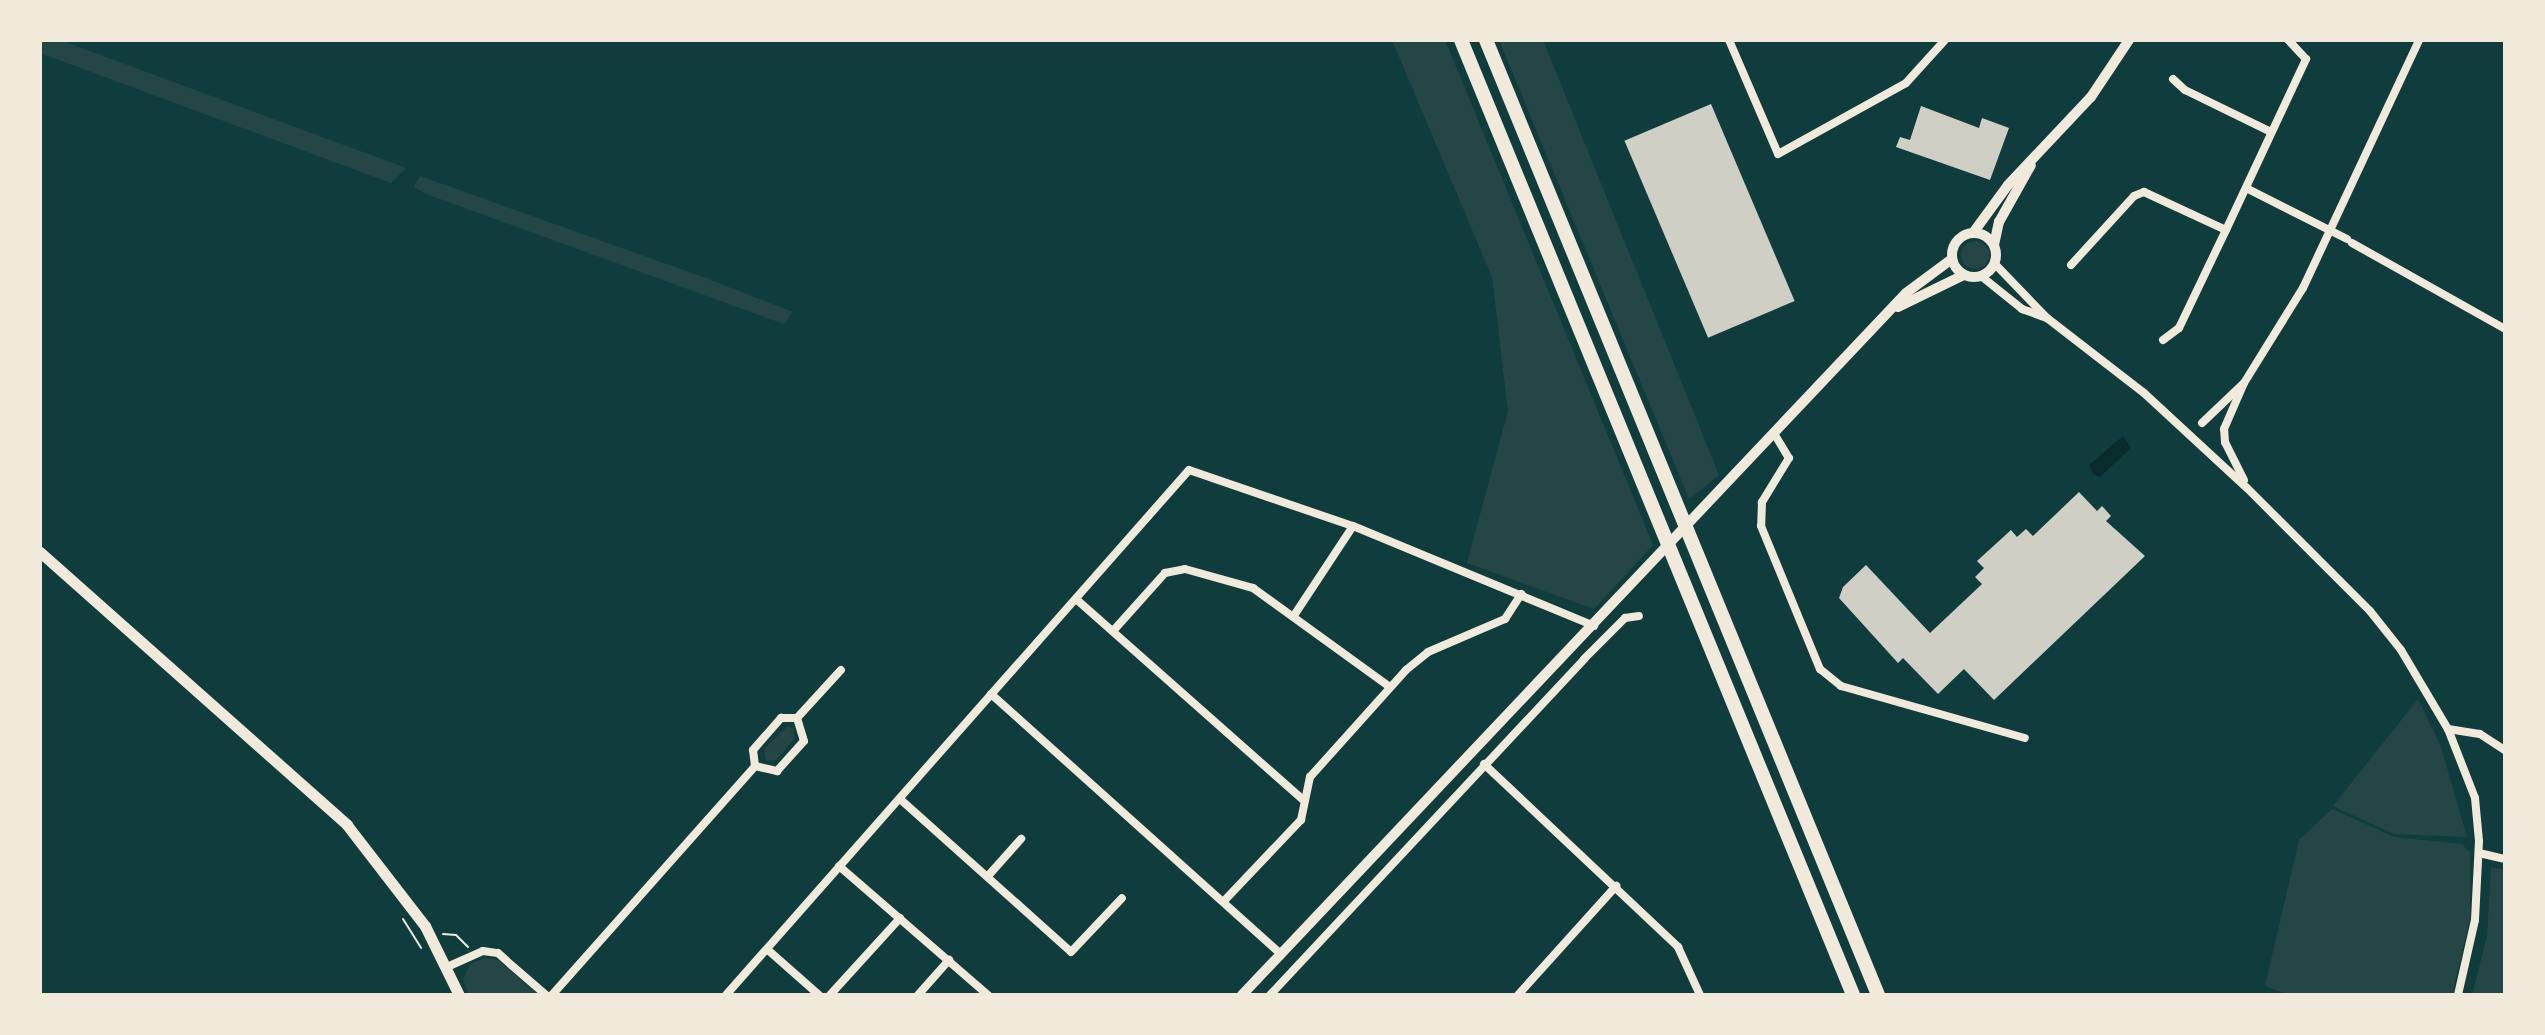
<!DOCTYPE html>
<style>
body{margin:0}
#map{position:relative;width:2545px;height:1035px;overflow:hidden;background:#0f3d3e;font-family:"DM Sans",sans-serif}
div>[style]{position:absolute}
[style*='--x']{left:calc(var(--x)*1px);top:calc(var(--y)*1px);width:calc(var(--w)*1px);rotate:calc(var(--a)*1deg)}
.green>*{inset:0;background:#244646}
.round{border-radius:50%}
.water>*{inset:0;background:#0a2a2b}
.building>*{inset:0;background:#cfcfc3;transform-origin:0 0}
.path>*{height:2px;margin:-1px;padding:0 1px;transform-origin:1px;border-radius:1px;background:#f1e9da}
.minor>*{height:8px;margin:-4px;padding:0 4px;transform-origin:4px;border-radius:4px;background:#f1e9da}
.tertiary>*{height:10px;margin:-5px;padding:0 5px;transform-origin:5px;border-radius:5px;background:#f1e9da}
.tertiary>.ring{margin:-5px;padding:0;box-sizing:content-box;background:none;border:10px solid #f1e9da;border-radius:50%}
.secondary>*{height:11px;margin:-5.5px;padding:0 5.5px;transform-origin:5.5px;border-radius:5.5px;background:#f1e9da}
.motorway>*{height:14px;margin:-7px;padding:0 7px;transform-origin:7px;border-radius:7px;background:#f1e9da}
span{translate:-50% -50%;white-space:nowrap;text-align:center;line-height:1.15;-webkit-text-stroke:7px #f1e9da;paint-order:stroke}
.frame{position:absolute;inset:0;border:42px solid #f1e9da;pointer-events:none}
</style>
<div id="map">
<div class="green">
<i style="clip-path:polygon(40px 40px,60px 40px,406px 168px,391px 183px,40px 53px)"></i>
<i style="clip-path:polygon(1392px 40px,1445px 40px,1653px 545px,1594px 609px,1467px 563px,1508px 411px,1492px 277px)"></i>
<i style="clip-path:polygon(1499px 40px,1543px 40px,1719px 475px,1689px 499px)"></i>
<i style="clip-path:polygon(420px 176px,703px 277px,793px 312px,784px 324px,426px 194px,414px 187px)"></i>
<i class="round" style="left:1961px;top:241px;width:28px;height:28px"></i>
<i style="clip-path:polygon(2418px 699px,2440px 744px,2467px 837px,2394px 834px,2333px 806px)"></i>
<i style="clip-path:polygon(788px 726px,794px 729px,794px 739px,776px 760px,766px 761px,764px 749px)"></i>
<i style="clip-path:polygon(2332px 809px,2394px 837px,2462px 844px,2470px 853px,2470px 918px,2452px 995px,2288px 995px,2265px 986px,2299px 840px)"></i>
<i style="clip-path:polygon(2491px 867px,2505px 870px,2505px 995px,2472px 995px,2487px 936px)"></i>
<i style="clip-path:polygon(484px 958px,498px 960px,538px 995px,469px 995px,463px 979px,470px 964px)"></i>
</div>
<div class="water">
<i style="clip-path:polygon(2123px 436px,2131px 448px,2100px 477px,2093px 474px,2089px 465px)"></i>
</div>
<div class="building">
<i style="left:1711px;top:104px;width:214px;height:94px;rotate:67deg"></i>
<i style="clip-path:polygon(1921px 106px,1979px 128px,1982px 118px,2009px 128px,1990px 180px,1896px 147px,1900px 137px,1910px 140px)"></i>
<i style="clip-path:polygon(2079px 492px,2097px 511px,2102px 506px,2111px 516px,2106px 521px,2145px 556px,1994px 700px,1964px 669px,1938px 694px,1903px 658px,1898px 663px,1839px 598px,1843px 587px,1866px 565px,1930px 633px,1982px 584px,1975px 577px,1984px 568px,1977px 561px,2011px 530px,2017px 537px,2026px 529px,2033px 536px)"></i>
</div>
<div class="path">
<i style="--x:403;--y:919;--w:34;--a:58"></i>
<i style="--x:443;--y:934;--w:13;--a:4"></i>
<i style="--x:456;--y:935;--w:17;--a:45"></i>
</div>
<div class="minor">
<i style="--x:1729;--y:40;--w:124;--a:66.7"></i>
<i style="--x:1778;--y:154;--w:146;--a:-29"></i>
<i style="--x:1906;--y:83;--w:58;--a:-47.8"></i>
<i style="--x:2173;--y:79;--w:16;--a:43"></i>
<i style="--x:2185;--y:90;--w:96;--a:26"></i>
<i style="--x:2248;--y:189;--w:111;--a:26.8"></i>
<i style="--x:2352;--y:243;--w:176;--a:29.3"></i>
<i style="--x:1995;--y:264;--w:75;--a:46.1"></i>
<i style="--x:2047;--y:318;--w:123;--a:37.7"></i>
<i style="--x:2144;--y:393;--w:140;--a:42.7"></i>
<i style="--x:2247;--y:488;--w:174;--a:45"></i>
<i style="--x:2370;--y:611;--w:50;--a:51.5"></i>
<i style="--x:2401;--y:650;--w:92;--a:59.3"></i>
<i style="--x:2448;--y:729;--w:74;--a:68.6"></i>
<i style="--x:2475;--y:798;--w:43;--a:84.7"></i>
<i style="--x:2479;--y:841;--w:79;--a:92.9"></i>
<i style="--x:2475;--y:920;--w:77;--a:102.8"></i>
<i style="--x:2071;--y:265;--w:93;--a:-47.6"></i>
<i style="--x:2134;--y:196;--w:11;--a:-22"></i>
<i style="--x:2144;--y:192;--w:90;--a:24.9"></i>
<i style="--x:2226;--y:230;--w:189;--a:-64.9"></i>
<i style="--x:2306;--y:59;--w:26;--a:-133"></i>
<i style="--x:1981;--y:276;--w:53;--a:38.8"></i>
<i style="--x:2022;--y:309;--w:27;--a:20"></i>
<i style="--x:2163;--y:340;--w:20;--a:-37"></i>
<i style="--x:2179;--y:328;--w:109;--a:-64.4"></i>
<i style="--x:2202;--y:423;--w:57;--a:-43.6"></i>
<i style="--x:1775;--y:435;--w:27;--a:59"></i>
<i style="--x:1789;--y:458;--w:52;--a:121.5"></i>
<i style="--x:1762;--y:502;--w:24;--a:92"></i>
<i style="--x:1761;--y:526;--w:155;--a:67.6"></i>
<i style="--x:1820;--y:669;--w:27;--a:39"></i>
<i style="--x:1841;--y:686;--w:191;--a:15.8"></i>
<i style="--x:2244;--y:480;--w:42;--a:-116.6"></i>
<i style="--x:2225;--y:442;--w:13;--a:-94"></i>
<i style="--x:2224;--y:429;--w:50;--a:-66.5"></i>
<i style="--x:2244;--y:383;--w:112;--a:-58.2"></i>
<i style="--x:2303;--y:288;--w:274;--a:-64.9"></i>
<i style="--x:1076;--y:599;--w:305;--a:41.5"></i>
<i style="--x:1295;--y:614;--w:105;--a:-56.6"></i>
<i style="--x:1113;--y:631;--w:78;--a:-48.1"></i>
<i style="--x:1165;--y:573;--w:20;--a:-11"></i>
<i style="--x:1185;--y:569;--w:71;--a:15.6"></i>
<i style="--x:1253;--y:588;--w:169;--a:35.9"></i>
<i style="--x:991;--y:694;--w:389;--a:41.9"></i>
<i style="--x:2448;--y:729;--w:32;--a:9"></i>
<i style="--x:2480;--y:734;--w:30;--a:33"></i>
<i style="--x:1484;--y:764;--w:267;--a:43.3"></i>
<i style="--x:1678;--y:947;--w:53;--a:65.4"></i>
<i style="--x:755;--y:766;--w:23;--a:13"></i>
<i style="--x:777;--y:771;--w:40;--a:-48"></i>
<i style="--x:804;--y:741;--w:24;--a:-107"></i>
<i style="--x:900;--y:799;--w:229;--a:41.8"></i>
<i style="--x:1071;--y:952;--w:74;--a:-46.6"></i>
<i style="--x:2479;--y:853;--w:27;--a:13"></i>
<i style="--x:839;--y:866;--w:197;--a:40.9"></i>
<i style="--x:988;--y:876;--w:50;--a:-48.3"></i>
<i style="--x:1224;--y:901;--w:112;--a:-46.5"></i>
<i style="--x:1301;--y:820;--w:44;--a:-78.2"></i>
<i style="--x:1310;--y:777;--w:144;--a:-48.1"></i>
<i style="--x:1406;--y:670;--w:28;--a:-39"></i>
<i style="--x:1428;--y:652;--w:84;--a:-23.2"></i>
<i style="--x:1505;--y:619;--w:30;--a:-57"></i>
<i style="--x:768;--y:950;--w:68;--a:41.4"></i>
<i style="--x:509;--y:963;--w:49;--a:40.9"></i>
<i style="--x:447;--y:967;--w:39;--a:-24"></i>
<i style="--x:483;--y:951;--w:15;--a:8"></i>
<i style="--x:498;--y:953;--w:12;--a:42"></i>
<i style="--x:552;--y:995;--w:306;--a:-48.4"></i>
<i style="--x:755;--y:766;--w:16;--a:-97"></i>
<i style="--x:753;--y:750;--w:43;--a:-48.8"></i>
<i style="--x:781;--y:718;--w:16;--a:0"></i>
<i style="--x:797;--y:718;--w:65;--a:-47.5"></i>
<i style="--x:726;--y:995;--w:700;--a:-48.59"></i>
<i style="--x:1189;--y:470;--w:173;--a:18.9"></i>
<i style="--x:1353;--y:526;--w:261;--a:22.5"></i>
<i style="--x:830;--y:995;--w:104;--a:-47.7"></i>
<i style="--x:918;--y:995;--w:47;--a:-48.5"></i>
<i style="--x:1270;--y:995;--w:460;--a:-46.9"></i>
<i style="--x:1584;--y:659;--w:58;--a:-45"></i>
<i style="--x:1625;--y:618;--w:14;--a:-8"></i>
<i style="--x:1518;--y:995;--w:147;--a:-48"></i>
</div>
<div class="tertiary">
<i class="ring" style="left:1952px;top:233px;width:34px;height:34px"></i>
<i style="--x:1973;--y:233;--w:59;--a:-53.9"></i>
<i style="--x:2008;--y:185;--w:121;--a:-46.7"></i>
<i style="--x:2091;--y:97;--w:69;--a:-56.3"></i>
<i style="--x:1994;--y:245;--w:24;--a:-78"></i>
<i style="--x:1999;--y:222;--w:65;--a:-60.7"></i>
<i style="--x:1898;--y:307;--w:73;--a:-25.9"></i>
<i style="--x:1242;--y:995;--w:966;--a:-46.59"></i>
<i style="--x:1906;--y:293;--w:57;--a:-36.5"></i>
</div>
<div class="secondary">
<i style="--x:40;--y:552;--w:411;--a:41.6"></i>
<i style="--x:347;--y:825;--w:128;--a:52.3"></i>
<i style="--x:425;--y:926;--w:77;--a:63.8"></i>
</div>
<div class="motorway">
<i style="--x:1461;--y:40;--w:1032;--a:67.68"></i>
<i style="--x:1486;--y:40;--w:1032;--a:67.68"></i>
</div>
<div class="frame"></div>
</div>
